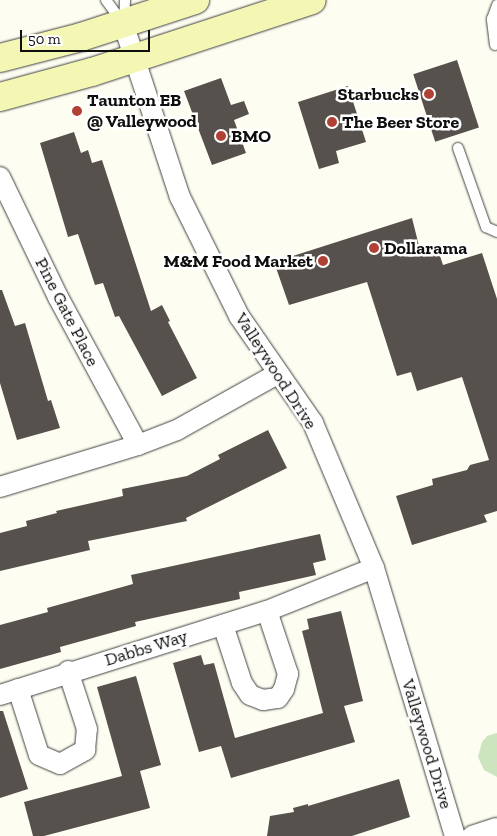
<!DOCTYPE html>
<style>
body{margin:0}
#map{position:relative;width:497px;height:836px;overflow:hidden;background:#fefdf1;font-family:"Zilla Slab",serif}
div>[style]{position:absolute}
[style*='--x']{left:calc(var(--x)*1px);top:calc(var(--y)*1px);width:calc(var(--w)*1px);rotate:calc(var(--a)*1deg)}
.green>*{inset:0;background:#cce5be}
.building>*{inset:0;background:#56514c;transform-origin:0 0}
.roads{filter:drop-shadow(0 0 1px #414141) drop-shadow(0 0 1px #414141)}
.lane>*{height:10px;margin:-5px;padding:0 5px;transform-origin:5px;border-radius:5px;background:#fff}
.street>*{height:20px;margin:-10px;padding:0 10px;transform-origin:10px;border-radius:10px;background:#fff}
.secondary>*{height:28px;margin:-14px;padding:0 14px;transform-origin:14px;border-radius:14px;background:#f4f7b3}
.dots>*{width:14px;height:14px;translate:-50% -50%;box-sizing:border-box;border:2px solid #fff;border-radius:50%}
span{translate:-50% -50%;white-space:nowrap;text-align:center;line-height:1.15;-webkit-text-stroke:5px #fff;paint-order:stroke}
.poi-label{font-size:18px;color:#0e0e0e;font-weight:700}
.right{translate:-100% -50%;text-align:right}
.left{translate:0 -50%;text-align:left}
.street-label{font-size:18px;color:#0e0e0e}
.scale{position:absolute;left:20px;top:30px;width:130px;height:22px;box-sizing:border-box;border:2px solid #0e0e0e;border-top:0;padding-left:6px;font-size:15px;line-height:18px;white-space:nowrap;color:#0e0e0e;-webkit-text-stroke:4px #fff;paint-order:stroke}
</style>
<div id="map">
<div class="green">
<i style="clip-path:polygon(497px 733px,497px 777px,484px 770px,478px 757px,482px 742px,487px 736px)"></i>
</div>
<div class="building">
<i style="left:457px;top:60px;width:71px;height:46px;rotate:72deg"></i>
<i style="clip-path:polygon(221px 78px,231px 105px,244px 101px,249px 114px,234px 120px,246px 153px,212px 165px,184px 91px)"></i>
<i style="clip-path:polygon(348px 86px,366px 142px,336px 151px,339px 163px,319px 169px,298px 102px)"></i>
<i style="clip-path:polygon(74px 132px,81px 153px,88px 150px,92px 163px,102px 160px,151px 311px,162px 305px,170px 321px,168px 322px,197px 378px,162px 396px,119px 316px,115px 317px,103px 283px,95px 285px,78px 234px,68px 237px,40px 143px)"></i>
<i style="clip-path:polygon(412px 218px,421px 254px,438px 250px,443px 265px,482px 253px,497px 299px,497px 511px,484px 515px,487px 522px,412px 545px,396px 496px,433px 485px,432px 479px,467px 470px,470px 465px,489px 460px,462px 377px,417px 391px,411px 372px,397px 376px,367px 282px,289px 305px,274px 262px)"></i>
<i style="clip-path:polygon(0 290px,2px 290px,15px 326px,25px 323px,48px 401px,51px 400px,60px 428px,17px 440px,0 383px)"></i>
<i style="clip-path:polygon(268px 430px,287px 468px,186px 518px,187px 521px,88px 541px,90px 550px,0 571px,0 533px,27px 526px,26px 521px,57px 513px,56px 511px,123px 496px,122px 489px,187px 476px,220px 459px,218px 455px)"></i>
<i style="clip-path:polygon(320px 534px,326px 560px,313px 563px,316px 575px,239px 592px,240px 599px,135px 622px,136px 626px,60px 647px,61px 652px,0 669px,0 625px,48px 612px,47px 608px,133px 584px,131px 575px)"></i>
<i style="clip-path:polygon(341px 611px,363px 701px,344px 706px,355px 742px,231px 778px,221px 746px,199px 752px,173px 663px,201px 655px,204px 665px,214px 663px,235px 738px,323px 713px,302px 631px,309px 629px,307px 619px)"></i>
<i style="clip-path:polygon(136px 676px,161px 765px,140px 771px,150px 808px,44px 836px,33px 836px,24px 802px,122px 776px,97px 687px)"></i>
<i style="clip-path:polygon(0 711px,3px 711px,28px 789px,0 798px)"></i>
<i style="clip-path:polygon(399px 779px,410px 817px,352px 836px,267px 836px,270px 816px,294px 812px,293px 808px,308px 804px,308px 806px)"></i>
</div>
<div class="roads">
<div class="lane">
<i style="--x:106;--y:0;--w:29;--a:54"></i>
<i style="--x:124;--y:20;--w:20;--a:-87"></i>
<i style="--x:495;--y:45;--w:26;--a:-97"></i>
<i style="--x:492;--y:19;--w:15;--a:-70"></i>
<i style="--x:458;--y:148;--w:84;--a:70.5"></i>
<i style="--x:486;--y:227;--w:12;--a:24"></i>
</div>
<div class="street">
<i style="--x:123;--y:23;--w:183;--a:71.9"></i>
<i style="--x:180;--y:197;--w:133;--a:63.6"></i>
<i style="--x:239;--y:316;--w:130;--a:55.3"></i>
<i style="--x:313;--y:423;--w:157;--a:67.2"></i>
<i style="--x:374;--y:568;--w:280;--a:73.2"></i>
<i style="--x:0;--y:177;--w:133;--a:64.2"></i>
<i style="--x:58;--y:297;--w:168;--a:61.6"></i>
<i style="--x:138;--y:445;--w:144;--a:163.1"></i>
<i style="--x:138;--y:445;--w:42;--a:-21"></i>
<i style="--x:177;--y:430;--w:115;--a:-29.2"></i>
<i style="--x:223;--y:625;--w:61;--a:71.9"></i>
<i style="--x:242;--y:683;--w:14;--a:56"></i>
<i style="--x:250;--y:695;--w:14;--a:21"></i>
<i style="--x:263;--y:700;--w:15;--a:-8"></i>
<i style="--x:278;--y:698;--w:11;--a:-56"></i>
<i style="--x:284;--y:689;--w:16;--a:-75"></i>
<i style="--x:288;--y:674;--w:66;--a:-108.4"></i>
<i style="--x:18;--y:689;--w:69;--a:72.3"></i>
<i style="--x:39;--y:755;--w:23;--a:23"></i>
<i style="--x:60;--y:764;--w:29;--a:-29"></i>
<i style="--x:85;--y:750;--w:21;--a:-85"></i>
<i style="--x:87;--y:729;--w:61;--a:-108.1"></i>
<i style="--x:0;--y:695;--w:280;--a:-17.5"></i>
<i style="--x:267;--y:611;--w:115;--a:-21.9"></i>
<i style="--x:472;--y:836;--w:26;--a:-18"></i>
</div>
<div class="secondary">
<i style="--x:0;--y:58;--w:84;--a:-14.5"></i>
<i style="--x:81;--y:37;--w:120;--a:-18"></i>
<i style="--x:0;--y:97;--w:95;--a:-15.2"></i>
<i style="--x:92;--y:72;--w:231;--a:-18.1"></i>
</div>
</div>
<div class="dots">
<i style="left:429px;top:94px;background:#b14134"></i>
<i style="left:77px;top:111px;background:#b14134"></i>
<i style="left:332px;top:122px;background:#b14134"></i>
<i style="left:221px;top:136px;background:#b14134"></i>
<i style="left:374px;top:248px;background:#b14134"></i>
<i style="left:323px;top:261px;background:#b14134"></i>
</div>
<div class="poi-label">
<span class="right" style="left:419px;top:94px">Starbucks</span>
<span class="left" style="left:87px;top:111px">Taunton EB<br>@ Valleywood</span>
<span class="left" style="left:342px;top:122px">The Beer Store</span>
<span class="left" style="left:231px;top:136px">BMO</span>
<span class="left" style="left:384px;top:248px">Dollarama</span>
<span class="right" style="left:313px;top:261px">M&amp;M Food Market</span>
</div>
<div class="street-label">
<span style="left:67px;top:312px;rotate:63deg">Pine Gate Place</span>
<span style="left:276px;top:371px;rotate:57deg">Valleywood Drive</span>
<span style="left:146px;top:648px;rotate:-17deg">Dabbs Way</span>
<span style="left:427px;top:744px;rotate:73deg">Valleywood Drive</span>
</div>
<div class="scale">50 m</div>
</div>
